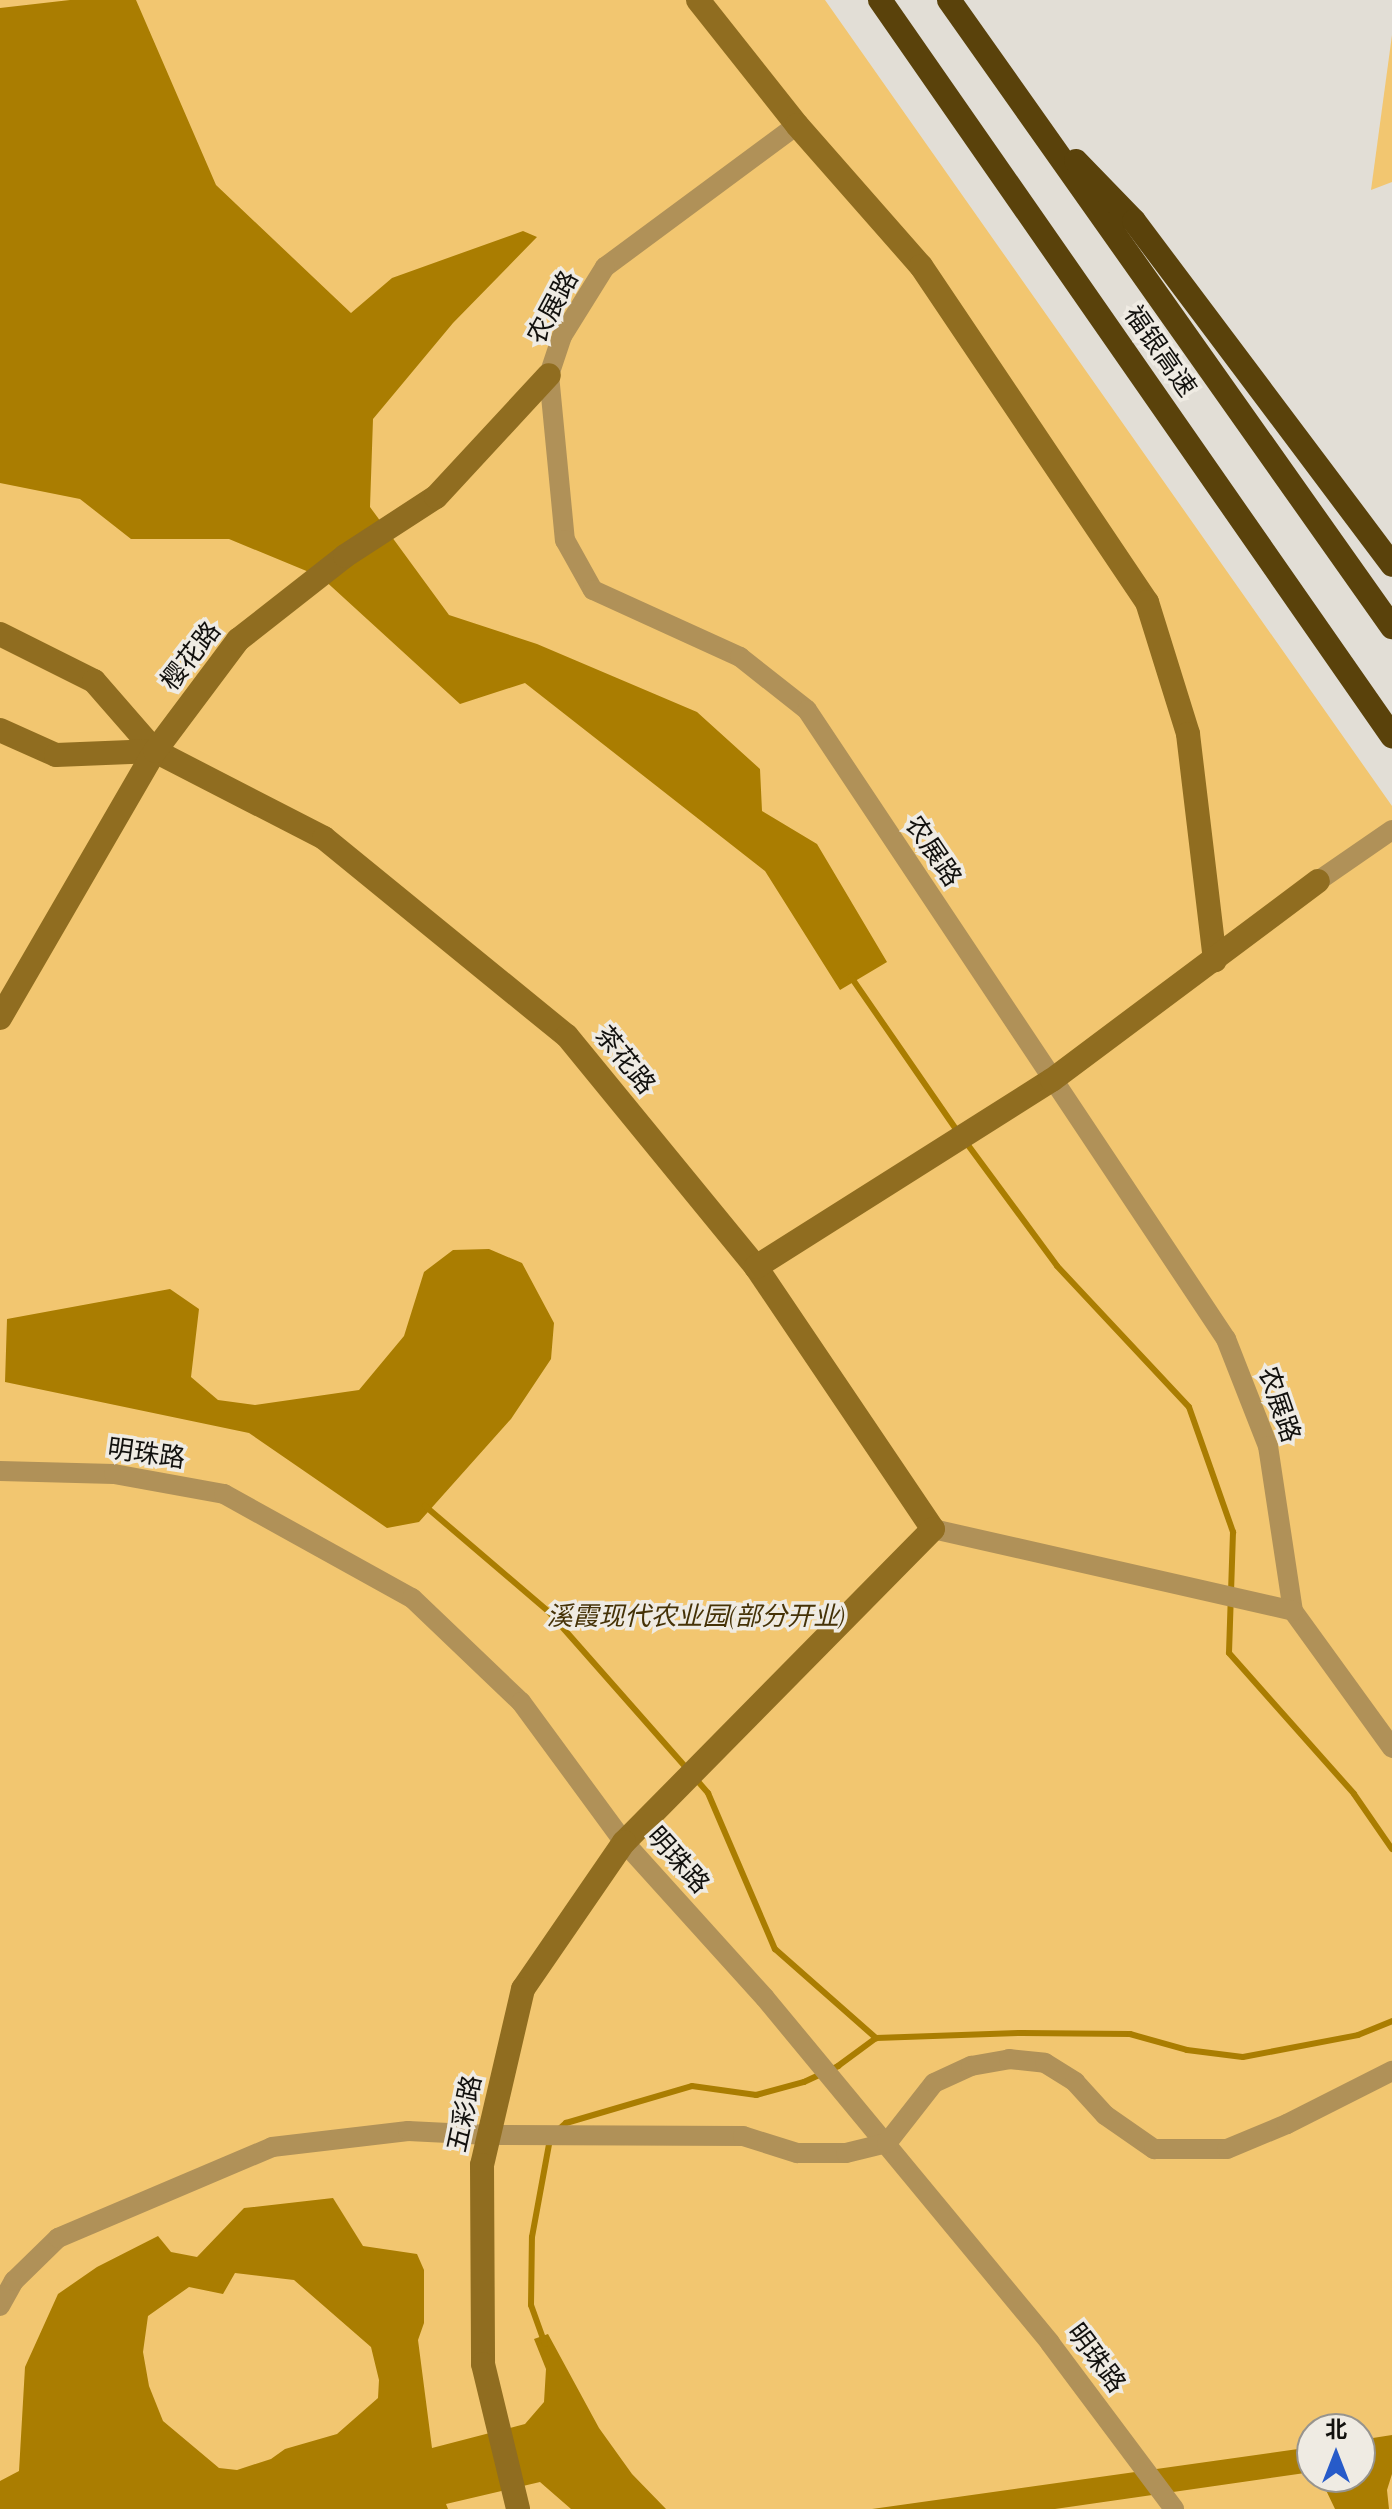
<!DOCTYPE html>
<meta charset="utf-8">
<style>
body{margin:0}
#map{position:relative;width:1392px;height:2509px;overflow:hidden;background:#e2ded6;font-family:Spectral,"Noto Sans SC",serif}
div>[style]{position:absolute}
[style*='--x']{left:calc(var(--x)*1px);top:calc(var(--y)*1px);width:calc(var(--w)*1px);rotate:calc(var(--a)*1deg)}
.green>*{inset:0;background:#f2c670}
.water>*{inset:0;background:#aa7d01}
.stream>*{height:6px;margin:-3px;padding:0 3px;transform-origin:3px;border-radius:3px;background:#aa7d01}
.street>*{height:20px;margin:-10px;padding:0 10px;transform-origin:10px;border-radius:10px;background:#b09158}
.secondary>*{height:24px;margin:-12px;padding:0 12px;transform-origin:12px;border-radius:12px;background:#906d20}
.highway>*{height:24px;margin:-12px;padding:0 12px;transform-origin:12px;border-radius:12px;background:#5a420b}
span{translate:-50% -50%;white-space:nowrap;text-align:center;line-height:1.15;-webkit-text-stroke:7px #efebe3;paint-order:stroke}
.street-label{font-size:26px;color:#12110e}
.park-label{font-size:26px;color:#453207;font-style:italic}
.north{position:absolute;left:1296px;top:2413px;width:80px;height:80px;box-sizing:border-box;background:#efebe3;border:2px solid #97948e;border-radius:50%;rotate:0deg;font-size:22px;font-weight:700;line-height:32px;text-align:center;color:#12110e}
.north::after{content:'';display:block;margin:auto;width:28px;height:36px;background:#275bc9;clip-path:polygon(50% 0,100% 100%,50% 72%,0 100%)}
</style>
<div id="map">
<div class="green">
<i style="clip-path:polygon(evenodd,0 0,825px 0,1392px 806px,1392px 2509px,0 2509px,0 0,1312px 2429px,1360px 2429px,1360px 2477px,1312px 2477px,1312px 2429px)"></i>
<i style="clip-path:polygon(1392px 35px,1392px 182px,1371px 190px)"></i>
</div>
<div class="water">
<i style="clip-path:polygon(70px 0,136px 0,216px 185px,351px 313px,392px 278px,523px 231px,537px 237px,453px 323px,373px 419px,370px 507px,449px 615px,537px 644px,697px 712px,760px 769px,762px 811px,817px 844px,887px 962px,840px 990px,765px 871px,525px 683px,460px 704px,321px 577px,229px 539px,131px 539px,80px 499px,0 483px,0 8px)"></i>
<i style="clip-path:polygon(489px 1249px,522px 1263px,554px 1323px,551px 1359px,511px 1419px,419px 1522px,387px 1528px,249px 1433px,5px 1382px,7px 1319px,170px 1289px,199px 1309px,191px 1377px,218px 1400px,255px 1405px,359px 1390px,404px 1336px,424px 1272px,453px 1250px)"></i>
<i style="clip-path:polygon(evenodd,333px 2198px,363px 2246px,417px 2254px,424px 2270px,424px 2323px,418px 2340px,432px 2448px,525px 2424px,544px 2402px,546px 2369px,534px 2339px,548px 2334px,599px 2428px,632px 2474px,666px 2509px,571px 2509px,540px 2482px,446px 2504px,448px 2509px,0 2509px,0 2481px,19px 2471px,25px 2367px,58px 2294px,97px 2267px,158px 2236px,171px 2252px,197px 2257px,244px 2208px,333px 2198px,235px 2273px,294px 2280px,371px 2347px,379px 2380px,378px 2398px,337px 2434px,285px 2449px,271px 2459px,237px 2470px,219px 2468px,163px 2421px,149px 2386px,143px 2352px,148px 2316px,189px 2287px,223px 2294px,235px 2273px)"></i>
<i style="clip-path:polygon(1392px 2435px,1392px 2474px,1387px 2490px,1389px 2509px,1335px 2509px,1324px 2486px,1305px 2473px,1055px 2509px,872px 2509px,1312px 2447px,1312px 2477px,1360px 2477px,1360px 2440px)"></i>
</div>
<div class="stream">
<i style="--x:851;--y:977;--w:188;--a:55.4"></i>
<i style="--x:965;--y:1141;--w:155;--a:53.6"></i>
<i style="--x:1057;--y:1266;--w:193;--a:46.9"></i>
<i style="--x:1189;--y:1407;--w:133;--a:70.6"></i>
<i style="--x:1233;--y:1532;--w:121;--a:91.9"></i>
<i style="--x:1229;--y:1653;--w:188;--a:48.4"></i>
<i style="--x:1354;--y:1794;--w:67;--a:55.4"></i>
<i style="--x:425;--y:1506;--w:162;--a:40.5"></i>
<i style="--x:548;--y:1611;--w:212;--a:48.6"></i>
<i style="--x:695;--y:1778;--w:20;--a:49"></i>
<i style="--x:708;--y:1793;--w:170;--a:66.8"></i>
<i style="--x:775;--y:1949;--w:135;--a:41.4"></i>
<i style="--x:557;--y:2131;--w:12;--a:-42"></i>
<i style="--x:566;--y:2123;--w:131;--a:-16.4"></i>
<i style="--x:692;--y:2086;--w:65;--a:8"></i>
<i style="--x:756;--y:2095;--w:50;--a:-15.2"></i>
<i style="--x:804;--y:2082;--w:38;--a:-25"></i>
<i style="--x:838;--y:2066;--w:47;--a:-36.4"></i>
<i style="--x:876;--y:2038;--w:146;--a:-2"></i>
<i style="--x:1022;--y:2033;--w:108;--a:0.5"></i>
<i style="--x:1130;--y:2034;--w:59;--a:15.7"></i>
<i style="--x:1187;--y:2050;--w:56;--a:7.1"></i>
<i style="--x:1243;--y:2057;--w:117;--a:-10.8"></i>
<i style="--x:1358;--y:2035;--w:37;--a:-22"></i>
<i style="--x:545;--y:2344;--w:41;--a:-109.7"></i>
<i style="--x:531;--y:2305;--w:68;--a:-89.2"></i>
<i style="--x:532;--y:2237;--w:100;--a:-79.6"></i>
</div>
<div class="street">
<i style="--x:797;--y:125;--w:239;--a:143.5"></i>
<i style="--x:605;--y:267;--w:81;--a:121.9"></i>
<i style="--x:562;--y:336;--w:41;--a:108.4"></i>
<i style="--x:549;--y:375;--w:166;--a:84.5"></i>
<i style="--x:565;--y:540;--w:57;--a:60.8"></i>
<i style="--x:593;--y:590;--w:162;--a:24.5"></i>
<i style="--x:740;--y:657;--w:85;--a:38.3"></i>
<i style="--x:807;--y:710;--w:756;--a:56.33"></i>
<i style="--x:1226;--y:1339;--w:115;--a:68.6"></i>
<i style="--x:1268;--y:1446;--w:167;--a:81.4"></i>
<i style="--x:1293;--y:1611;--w:169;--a:54.1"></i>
<i style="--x:1318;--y:881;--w:90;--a:-34.6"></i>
<i style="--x:0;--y:1471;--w:114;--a:1.5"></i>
<i style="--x:114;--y:1474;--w:112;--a:10.3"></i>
<i style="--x:224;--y:1494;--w:215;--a:29"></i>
<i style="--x:412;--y:1598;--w:151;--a:43.7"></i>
<i style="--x:521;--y:1702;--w:174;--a:53.7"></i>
<i style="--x:624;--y:1842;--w:210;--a:47.9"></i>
<i style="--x:765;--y:1998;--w:447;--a:50.4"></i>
<i style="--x:1050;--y:2343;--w:207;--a:53.2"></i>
<i style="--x:933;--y:1529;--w:369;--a:12.8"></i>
<i style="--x:0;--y:2306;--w:29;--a:-61"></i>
<i style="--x:14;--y:2281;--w:62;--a:-44.3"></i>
<i style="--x:58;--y:2238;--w:233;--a:-23"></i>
<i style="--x:272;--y:2147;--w:137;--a:-6.7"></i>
<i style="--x:408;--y:2131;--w:81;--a:2.8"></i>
<i style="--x:489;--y:2135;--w:254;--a:0.2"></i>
<i style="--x:743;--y:2136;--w:57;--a:17.5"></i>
<i style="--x:797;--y:2153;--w:49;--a:0"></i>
<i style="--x:846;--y:2153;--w:42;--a:-13.7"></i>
<i style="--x:887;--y:2143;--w:76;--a:-51.9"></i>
<i style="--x:934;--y:2083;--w:41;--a:-24.7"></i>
<i style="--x:971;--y:2066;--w:39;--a:-10"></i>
<i style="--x:1009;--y:2059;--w:36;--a:6"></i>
<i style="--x:1045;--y:2063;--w:36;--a:32"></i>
<i style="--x:1075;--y:2082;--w:45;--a:47.7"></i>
<i style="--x:1105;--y:2115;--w:60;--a:34.8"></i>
<i style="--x:1154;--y:2149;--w:73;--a:0"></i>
<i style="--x:1227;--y:2149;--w:65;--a:-22.6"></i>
<i style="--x:1287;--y:2124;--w:118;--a:-26.8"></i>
</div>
<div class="secondary">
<i style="--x:698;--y:0;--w:159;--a:51.6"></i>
<i style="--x:797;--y:125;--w:188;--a:48.7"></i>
<i style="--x:921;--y:266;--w:405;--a:56.1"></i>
<i style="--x:1147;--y:602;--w:138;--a:72.7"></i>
<i style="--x:1188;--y:734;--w:228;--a:83.2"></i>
<i style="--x:0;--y:634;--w:105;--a:26.6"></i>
<i style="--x:94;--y:681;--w:93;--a:48.9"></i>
<i style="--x:155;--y:751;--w:190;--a:27.2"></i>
<i style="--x:324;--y:838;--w:313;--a:39.2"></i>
<i style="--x:567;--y:1036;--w:298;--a:50.7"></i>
<i style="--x:756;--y:1267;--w:316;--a:56"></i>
<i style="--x:933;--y:1529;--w:440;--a:134.6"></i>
<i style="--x:624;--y:1842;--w:178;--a:124.5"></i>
<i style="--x:523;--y:1989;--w:181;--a:103.1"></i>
<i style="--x:482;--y:2165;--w:199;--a:89.7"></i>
<i style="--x:483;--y:2364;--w:149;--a:76.4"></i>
<i style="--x:0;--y:730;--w:61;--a:24.1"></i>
<i style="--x:56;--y:755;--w:99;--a:-2.3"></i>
<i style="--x:0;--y:1018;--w:309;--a:-59.9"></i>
<i style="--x:155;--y:751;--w:139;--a:-53.2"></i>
<i style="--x:238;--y:640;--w:136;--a:-38.1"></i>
<i style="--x:345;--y:556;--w:108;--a:-33"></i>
<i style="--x:436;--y:497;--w:166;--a:-47.2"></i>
<i style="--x:756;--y:1267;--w:350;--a:-32.3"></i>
<i style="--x:1052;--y:1080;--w:332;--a:-36.8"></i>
</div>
<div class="highway">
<i style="--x:880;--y:0;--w:897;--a:55.18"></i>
<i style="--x:949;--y:0;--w:768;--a:54.76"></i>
<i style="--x:1076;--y:161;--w:83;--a:46"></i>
<i style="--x:1134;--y:221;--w:430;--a:53.1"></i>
</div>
<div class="street-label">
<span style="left:554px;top:308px;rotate:-62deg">农展路</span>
<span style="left:1159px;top:352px;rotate:55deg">福银高速</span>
<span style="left:192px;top:657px;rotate:-52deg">樱花路</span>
<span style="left:932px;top:852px;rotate:56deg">农展路</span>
<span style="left:624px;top:1061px;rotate:51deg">茶花路</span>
<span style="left:1278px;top:1405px;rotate:71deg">农展路</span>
<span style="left:146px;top:1455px;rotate:8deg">明珠路</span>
<span style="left:677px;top:1861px;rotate:48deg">明珠路</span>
<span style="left:466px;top:2114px;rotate:-78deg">五彩路</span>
<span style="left:1095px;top:2359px;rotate:53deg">明珠路</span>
</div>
<div class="park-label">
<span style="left:696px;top:1618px">溪霞现代农业园(部分开业)</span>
</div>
<div class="north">北</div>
</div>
